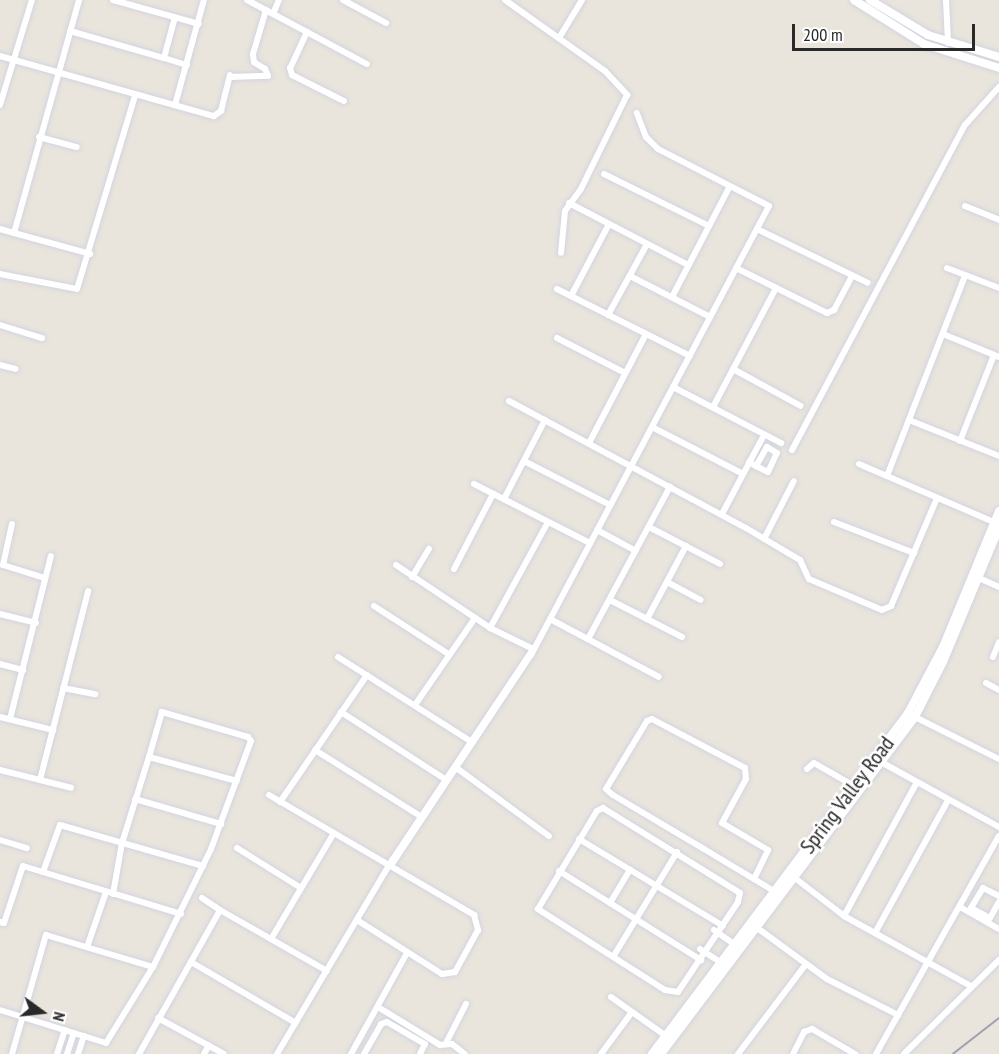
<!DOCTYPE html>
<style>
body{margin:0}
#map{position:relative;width:999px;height:1054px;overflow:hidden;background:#eae5dc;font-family:"PT Sans Narrow",sans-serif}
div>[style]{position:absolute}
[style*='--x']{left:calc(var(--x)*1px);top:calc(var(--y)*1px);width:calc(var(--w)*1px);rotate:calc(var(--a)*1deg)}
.roads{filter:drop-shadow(0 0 2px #d2d4e1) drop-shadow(0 0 2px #d2d4e1)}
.minor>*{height:6px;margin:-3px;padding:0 3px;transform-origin:3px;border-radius:3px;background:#fff}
.tertiary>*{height:8px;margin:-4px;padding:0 4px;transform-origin:4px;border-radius:4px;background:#fff}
.rail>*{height:1.5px;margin:-0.75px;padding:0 0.75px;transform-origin:0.75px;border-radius:0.75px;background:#a0a1b2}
span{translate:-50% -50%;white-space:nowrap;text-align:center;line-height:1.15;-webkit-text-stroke:5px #fff;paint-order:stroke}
.street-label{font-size:22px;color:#292929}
.north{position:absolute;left:12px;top:982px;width:60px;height:60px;-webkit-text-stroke:4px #fff;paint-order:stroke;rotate:105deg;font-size:16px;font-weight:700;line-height:24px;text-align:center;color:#292929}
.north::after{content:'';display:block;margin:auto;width:21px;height:27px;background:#292929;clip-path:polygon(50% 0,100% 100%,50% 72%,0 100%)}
.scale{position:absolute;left:792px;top:24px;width:183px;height:27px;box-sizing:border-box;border:3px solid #292929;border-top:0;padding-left:8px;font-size:18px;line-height:21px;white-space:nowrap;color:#292929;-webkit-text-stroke:4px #fff;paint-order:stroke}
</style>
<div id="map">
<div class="roads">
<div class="minor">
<i style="--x:113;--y:0;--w:89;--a:15.6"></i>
<i style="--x:247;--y:0;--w:136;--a:28.1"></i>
<i style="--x:343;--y:0;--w:49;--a:28.1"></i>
<i style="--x:505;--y:0;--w:123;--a:35.4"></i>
<i style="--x:605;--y:71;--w:33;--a:47"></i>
<i style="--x:627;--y:95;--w:105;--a:116.1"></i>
<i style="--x:581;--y:189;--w:27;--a:126"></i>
<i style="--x:565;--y:211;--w:42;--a:95.4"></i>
<i style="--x:946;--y:0;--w:43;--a:87.3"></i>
<i style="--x:273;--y:14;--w:15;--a:-67"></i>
<i style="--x:70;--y:31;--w:98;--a:16"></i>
<i style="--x:164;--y:58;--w:42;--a:-75"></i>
<i style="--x:307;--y:32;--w:40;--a:115"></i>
<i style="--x:290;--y:68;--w:7;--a:74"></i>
<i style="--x:292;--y:75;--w:58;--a:26.6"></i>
<i style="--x:559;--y:38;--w:44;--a:-58.8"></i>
<i style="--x:0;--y:56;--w:222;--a:15.7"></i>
<i style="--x:214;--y:116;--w:9;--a:-36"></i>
<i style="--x:221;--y:111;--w:37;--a:-76"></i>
<i style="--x:164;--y:58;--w:24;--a:17"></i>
<i style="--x:230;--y:77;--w:38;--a:-2"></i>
<i style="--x:268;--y:76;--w:8;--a:-113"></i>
<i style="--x:265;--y:69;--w:13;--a:-148"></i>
<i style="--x:254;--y:62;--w:8;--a:-97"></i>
<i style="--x:253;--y:54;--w:46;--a:-73.5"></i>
<i style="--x:0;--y:105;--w:110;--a:-73.1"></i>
<i style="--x:175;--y:105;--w:109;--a:-74.6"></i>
<i style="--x:39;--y:137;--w:39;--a:15"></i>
<i style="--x:604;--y:174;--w:117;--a:26.3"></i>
<i style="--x:569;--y:203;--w:134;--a:27.5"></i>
<i style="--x:965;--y:206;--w:37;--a:22"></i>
<i style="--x:0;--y:229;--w:15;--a:16"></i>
<i style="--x:14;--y:233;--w:242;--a:-74.4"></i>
<i style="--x:757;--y:229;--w:123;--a:25.9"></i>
<i style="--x:14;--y:233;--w:79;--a:15.4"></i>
<i style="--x:736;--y:268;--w:102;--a:26.3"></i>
<i style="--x:827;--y:313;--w:8;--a:-23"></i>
<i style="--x:834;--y:310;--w:38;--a:-62"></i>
<i style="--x:947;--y:268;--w:56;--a:21"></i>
<i style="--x:0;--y:274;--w:78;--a:11"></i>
<i style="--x:77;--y:289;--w:202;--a:-73.3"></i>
<i style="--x:630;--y:276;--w:90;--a:27.1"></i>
<i style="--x:557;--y:289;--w:149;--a:26.7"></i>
<i style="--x:571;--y:296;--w:81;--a:-62.2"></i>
<i style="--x:672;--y:297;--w:125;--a:-62.4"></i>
<i style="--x:608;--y:315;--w:81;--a:-61.2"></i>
<i style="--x:0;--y:325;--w:44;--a:17.2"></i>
<i style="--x:943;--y:334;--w:61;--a:22.3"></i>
<i style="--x:557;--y:338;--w:76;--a:27.2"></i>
<i style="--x:0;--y:365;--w:16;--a:14"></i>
<i style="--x:733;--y:369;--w:77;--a:28.6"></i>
<i style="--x:673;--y:387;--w:122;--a:27.4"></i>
<i style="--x:509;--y:401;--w:269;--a:28.2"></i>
<i style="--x:746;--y:528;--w:63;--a:30.7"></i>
<i style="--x:800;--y:560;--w:21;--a:65"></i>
<i style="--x:809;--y:579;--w:79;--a:23"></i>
<i style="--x:882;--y:610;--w:10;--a:-24"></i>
<i style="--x:891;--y:606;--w:117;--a:-66.9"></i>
<i style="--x:713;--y:407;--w:135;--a:-62.1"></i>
<i style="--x:909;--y:420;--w:97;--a:21.8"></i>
<i style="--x:652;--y:427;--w:102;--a:27.3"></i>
<i style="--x:960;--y:441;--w:92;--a:-68.4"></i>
<i style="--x:589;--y:443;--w:123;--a:-62.4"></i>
<i style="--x:792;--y:450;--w:368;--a:-62"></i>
<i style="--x:965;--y:125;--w:51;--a:-48.2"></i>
<i style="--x:524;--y:461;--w:97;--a:27.1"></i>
<i style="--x:749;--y:462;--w:8;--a:30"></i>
<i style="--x:756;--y:466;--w:13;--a:27"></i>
<i style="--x:768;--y:472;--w:21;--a:-65"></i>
<i style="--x:777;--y:453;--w:12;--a:-149"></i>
<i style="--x:767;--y:447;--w:22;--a:120"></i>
<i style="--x:859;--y:464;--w:151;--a:23.3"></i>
<i style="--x:887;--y:476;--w:215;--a:-68.7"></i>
<i style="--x:474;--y:484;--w:130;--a:27"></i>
<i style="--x:504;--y:499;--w:89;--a:-62.6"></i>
<i style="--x:722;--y:514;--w:89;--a:-62"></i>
<i style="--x:834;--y:522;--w:86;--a:21.2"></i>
<i style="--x:12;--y:524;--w:42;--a:102.4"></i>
<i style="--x:3;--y:565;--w:44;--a:17.2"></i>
<i style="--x:649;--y:527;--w:80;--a:27.5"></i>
<i style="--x:597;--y:530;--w:44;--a:28.3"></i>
<i style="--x:764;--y:539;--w:65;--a:-62.7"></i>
<i style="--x:396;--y:565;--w:113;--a:33.8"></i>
<i style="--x:490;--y:628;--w:48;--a:26"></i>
<i style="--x:454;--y:569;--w:85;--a:-62.5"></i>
<i style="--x:412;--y:577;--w:33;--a:-59"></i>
<i style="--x:979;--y:578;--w:22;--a:24"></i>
<i style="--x:667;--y:582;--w:38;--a:28"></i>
<i style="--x:610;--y:600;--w:81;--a:27.2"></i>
<i style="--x:374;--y:606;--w:90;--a:32.8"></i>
<i style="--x:0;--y:614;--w:37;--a:14"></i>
<i style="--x:550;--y:619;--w:123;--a:28"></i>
<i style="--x:647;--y:619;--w:83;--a:-61.9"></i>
<i style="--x:490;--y:628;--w:121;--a:-61.3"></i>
<i style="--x:588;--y:639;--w:173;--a:-61.7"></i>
<i style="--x:338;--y:657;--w:159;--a:32.4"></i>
<i style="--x:993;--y:657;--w:16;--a:-68"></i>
<i style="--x:0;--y:664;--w:24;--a:15"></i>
<i style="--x:986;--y:683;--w:15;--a:28"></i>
<i style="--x:63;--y:688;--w:33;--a:11"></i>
<i style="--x:415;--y:705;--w:106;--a:-55.4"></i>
<i style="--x:341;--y:712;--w:124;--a:32.8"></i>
<i style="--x:911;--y:715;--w:98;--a:26.6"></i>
<i style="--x:0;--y:717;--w:55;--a:13.8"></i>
<i style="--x:10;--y:719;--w:168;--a:-75.9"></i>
<i style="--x:315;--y:750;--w:126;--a:32.1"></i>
<i style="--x:881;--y:762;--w:135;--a:28.8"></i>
<i style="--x:458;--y:769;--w:113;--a:36.4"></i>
<i style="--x:807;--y:769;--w:9;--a:-41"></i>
<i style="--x:814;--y:763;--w:46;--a:29.9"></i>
<i style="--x:0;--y:770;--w:41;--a:14"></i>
<i style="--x:40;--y:780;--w:195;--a:-75.7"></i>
<i style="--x:40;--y:780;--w:32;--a:14"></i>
<i style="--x:269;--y:795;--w:238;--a:30.3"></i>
<i style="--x:474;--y:915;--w:16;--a:75"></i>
<i style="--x:478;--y:930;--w:48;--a:118.7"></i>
<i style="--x:455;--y:972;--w:13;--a:171"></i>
<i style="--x:442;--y:974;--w:101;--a:-147.6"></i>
<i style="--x:135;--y:799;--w:90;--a:16.2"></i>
<i style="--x:280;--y:802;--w:154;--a:-55.6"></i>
<i style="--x:603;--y:808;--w:161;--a:31.8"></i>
<i style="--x:740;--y:893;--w:9;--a:103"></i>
<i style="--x:738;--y:902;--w:108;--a:123.7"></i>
<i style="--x:678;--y:992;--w:13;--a:-171"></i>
<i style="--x:665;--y:990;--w:151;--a:-147.5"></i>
<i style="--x:538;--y:909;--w:114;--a:-59"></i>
<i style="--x:597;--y:811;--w:7;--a:-27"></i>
<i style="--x:579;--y:839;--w:168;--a:31.1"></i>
<i style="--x:0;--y:840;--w:28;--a:17"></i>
<i style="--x:237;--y:848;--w:75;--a:32"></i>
<i style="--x:392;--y:864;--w:251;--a:-56.4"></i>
<i style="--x:531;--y:655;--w:508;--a:-62.07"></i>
<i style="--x:769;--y:206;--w:125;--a:-152.8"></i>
<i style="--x:658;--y:149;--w:17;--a:-135"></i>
<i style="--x:646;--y:137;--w:26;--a:-111"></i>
<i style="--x:559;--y:871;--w:168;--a:32.1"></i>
<i style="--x:43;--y:872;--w:50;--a:-70.1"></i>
<i style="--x:60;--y:825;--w:149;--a:16"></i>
<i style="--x:791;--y:875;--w:67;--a:37.7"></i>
<i style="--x:844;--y:916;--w:145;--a:28.9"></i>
<i style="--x:754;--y:879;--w:32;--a:-64"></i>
<i style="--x:768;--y:850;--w:53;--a:-149.6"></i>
<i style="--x:722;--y:823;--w:50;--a:-61.4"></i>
<i style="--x:746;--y:779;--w:11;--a:-95"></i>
<i style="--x:745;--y:768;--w:105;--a:-152.2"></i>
<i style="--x:652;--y:719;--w:5;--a:158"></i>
<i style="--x:647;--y:721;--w:79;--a:121.1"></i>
<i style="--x:606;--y:789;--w:9;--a:41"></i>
<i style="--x:613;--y:795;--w:106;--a:30.7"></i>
<i style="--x:704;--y:849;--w:82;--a:31"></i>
<i style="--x:113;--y:894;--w:52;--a:-80"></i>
<i style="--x:122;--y:843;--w:90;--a:-72.6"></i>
<i style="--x:149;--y:757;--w:91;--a:15.3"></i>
<i style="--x:999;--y:896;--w:18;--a:-153"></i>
<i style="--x:983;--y:888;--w:23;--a:121"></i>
<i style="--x:971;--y:908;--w:21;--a:28"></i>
<i style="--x:990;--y:918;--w:18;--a:-61"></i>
<i style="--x:202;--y:898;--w:22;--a:34"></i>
<i style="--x:610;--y:903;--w:39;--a:-59"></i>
<i style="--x:960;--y:907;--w:45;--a:29.4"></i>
<i style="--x:844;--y:916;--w:150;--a:-61.4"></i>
<i style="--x:0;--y:922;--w:4;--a:14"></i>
<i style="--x:4;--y:923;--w:60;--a:-71.6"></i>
<i style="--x:23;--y:866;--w:165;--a:16.9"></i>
<i style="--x:756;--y:927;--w:88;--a:36.2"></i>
<i style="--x:827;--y:979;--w:80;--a:26.9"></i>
<i style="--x:714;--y:930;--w:24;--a:35"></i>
<i style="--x:875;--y:933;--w:149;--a:-61.2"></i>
<i style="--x:271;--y:939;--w:123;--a:-59.3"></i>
<i style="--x:87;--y:947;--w:58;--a:-70.9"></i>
<i style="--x:700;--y:949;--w:24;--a:33"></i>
<i style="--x:613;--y:957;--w:123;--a:-58.6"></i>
<i style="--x:191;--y:962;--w:121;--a:30.2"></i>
<i style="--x:611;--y:997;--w:67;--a:35.3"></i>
<i style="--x:378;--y:1007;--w:73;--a:31.5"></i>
<i style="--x:440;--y:1045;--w:12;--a:-5"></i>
<i style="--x:452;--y:1044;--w:16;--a:38"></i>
<i style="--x:0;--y:1010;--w:111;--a:17.3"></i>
<i style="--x:106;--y:1043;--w:89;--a:-58.3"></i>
<i style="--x:153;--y:967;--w:131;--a:-63.8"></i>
<i style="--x:211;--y:849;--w:115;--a:-69.7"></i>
<i style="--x:251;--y:741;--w:5;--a:-127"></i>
<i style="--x:248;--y:737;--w:90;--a:-163.8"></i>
<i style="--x:162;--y:712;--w:47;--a:106.1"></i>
<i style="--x:158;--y:1018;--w:75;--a:28.6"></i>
<i style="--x:446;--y:1043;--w:44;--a:-62.9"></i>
<i style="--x:12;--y:1054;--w:124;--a:-74.1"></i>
<i style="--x:46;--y:935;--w:112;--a:16.7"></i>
<i style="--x:57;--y:1054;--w:25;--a:-72"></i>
<i style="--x:67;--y:1054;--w:22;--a:-72"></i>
<i style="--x:78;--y:1054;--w:19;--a:-72"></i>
<i style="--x:139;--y:1054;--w:165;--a:-60.6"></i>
<i style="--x:220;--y:910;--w:123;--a:29.7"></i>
<i style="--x:204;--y:1054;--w:10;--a:-61"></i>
<i style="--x:277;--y:1054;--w:227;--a:-59.3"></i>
<i style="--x:393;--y:859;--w:252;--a:-56.3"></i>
<i style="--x:351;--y:1054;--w:115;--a:-61"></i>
<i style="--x:364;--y:1054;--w:34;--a:-60"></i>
<i style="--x:381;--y:1024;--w:6;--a:-18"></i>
<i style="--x:387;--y:1022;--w:44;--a:30.1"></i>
<i style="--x:425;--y:1044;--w:11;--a:117"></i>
<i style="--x:601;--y:1054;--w:52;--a:-53.6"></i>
<i style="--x:738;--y:1054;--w:113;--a:-52.9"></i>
<i style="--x:793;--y:1054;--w:25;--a:-63"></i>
<i style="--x:804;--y:1032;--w:9;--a:-21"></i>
<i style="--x:812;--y:1029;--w:50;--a:30.2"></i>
<i style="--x:876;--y:1054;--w:250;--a:-60.6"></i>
<i style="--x:904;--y:1054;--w:134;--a:-44.7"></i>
</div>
<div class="tertiary">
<i style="--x:854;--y:0;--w:83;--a:32.2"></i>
<i style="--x:924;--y:44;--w:79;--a:17.7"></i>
<i style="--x:870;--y:0;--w:68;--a:31.1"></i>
<i style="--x:928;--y:35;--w:74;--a:17.2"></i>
<i style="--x:652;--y:1054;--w:426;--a:-53.1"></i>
<i style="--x:908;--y:713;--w:75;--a:-62.1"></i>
<i style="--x:943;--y:647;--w:147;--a:-67.6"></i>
<i style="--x:661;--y:1054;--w:422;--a:-53"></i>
<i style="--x:915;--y:717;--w:62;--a:-63"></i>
<i style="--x:943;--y:662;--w:145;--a:-67.3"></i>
</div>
</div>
<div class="rail">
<i style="--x:953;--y:1054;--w:58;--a:-38"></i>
</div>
<div class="street-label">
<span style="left:847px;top:795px;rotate:-53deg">Spring Valley Road</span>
</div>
<div class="north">N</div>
<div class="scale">200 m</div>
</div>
